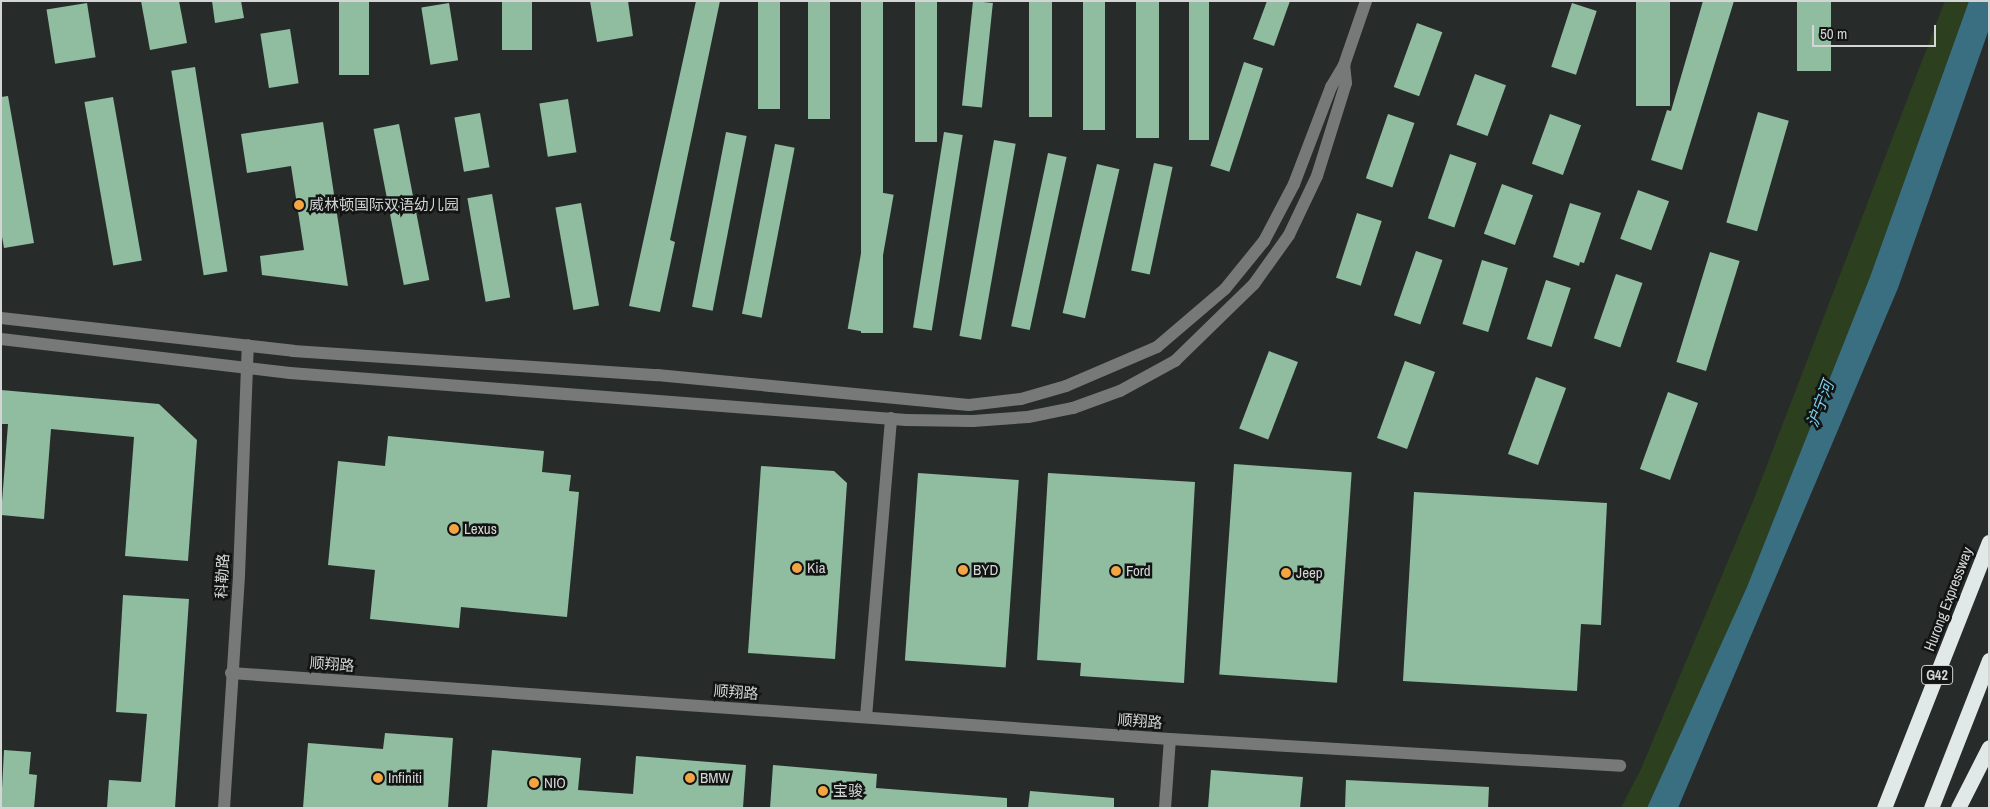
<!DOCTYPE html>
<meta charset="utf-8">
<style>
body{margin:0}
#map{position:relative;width:1990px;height:809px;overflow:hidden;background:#272c2b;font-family:"Archivo Narrow","Noto Sans SC",sans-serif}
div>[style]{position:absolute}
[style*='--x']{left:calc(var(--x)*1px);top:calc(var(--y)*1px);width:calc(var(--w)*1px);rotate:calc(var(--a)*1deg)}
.green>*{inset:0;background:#2c401f}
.water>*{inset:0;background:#3a6f81}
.building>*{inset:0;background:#90bda0;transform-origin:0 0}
.minor>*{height:12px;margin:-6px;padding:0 6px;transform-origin:6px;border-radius:6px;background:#777979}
.highway>*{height:15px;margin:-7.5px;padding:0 7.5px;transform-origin:7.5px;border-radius:7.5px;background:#e1e8e8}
.dots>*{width:14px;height:14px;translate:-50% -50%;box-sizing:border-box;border:2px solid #121413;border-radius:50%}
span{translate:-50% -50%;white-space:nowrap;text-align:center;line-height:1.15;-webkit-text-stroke:5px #121413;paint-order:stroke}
.shield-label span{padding:1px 4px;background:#121413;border:1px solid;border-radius:4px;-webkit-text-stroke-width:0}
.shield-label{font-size:14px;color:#d4d6d6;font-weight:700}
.poi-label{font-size:15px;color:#d4d6d6}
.left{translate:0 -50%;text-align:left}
.street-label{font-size:15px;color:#d4d6d6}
.water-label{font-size:16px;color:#7acfed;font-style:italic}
.frame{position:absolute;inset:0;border:2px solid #d4d6d6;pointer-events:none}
.scale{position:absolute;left:1812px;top:25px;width:124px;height:22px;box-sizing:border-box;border:2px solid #d4d6d6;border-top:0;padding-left:6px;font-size:15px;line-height:18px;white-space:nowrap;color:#d4d6d6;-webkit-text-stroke:4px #121413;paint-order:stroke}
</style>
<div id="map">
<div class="green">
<i style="clip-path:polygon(1945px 1px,1969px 1px,1870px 277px,1747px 587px,1647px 808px,1621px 808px,1641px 769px,1754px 499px)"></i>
</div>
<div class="water">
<i style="clip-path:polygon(1969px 1px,1989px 1px,1989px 29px,1898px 288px,1678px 808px,1647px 808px,1747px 587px,1870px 277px)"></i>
</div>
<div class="building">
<i style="clip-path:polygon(141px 1px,179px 1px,187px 43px,150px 50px)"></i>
<i style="clip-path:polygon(212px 1px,241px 1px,244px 18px,215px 23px)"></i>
<i style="left:339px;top:1px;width:30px;height:74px"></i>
<i style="left:502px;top:1px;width:30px;height:49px"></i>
<i style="clip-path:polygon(590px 1px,628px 1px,633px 36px,597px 42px)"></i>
<i style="clip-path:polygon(696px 1px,720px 1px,670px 240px,675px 242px,660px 312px,629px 306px)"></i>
<i style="left:758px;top:1px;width:22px;height:108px"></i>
<i style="left:808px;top:1px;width:22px;height:118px"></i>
<i style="left:861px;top:1px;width:22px;height:332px"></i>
<i style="left:915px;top:1px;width:22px;height:141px"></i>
<i style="left:973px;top:1px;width:20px;height:105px;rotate:6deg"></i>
<i style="left:1029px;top:1px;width:23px;height:116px"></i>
<i style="left:1083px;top:1px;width:22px;height:129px"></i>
<i style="left:1136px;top:1px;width:23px;height:137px"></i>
<i style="left:1189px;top:1px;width:20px;height:139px"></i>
<i style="clip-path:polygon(1267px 1px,1290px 1px,1274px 46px,1253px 39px)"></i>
<i style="left:1636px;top:1px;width:34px;height:105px"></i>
<i style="clip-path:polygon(1703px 1px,1734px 1px,1682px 170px,1651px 160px,1667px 110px,1671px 111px)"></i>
<i style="left:1797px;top:1px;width:34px;height:70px"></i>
<i style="left:87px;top:3px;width:55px;height:41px;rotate:81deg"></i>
<i style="left:449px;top:3px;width:58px;height:28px;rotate:81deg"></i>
<i style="left:1572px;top:3px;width:26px;height:67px;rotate:18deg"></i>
<i style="left:1417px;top:23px;width:27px;height:68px;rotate:20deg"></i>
<i style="left:290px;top:29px;width:55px;height:30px;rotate:81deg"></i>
<i style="left:1244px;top:62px;width:20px;height:109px;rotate:18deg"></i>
<i style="left:195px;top:67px;width:207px;height:24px;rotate:81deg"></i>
<i style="left:1475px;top:74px;width:33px;height:54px;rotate:20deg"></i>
<i style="clip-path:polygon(8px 96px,34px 243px,4px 248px,1px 231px,1px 97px)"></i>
<i style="left:113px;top:97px;width:166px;height:29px;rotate:80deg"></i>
<i style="left:568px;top:99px;width:54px;height:29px;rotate:81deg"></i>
<i style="left:1758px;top:112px;width:32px;height:115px;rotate:16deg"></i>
<i style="left:480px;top:113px;width:55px;height:26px;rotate:80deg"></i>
<i style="left:1388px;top:114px;width:28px;height:68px;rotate:19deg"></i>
<i style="left:1550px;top:114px;width:33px;height:53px;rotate:20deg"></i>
<i style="clip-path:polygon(323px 122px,348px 286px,262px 275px,260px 256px,304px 250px,291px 166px,247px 173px,241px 134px)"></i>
<i style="left:399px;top:124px;width:159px;height:26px;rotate:79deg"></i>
<i style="left:726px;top:132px;width:21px;height:178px;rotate:11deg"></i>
<i style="left:944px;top:132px;width:19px;height:198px;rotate:9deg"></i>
<i style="left:994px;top:140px;width:22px;height:199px;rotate:10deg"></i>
<i style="left:775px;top:144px;width:20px;height:173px;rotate:11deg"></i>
<i style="left:1048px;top:153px;width:19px;height:177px;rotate:12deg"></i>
<i style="left:1450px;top:154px;width:28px;height:68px;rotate:19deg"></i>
<i style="left:1154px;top:163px;width:19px;height:110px;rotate:12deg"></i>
<i style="left:1097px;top:164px;width:23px;height:153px;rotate:13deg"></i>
<i style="left:1502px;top:184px;width:33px;height:53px;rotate:20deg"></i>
<i style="left:1638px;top:190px;width:33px;height:52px;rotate:20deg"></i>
<i style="left:872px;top:191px;width:22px;height:140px;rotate:10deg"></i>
<i style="left:492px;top:194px;width:105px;height:25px;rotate:80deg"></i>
<i style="left:581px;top:203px;width:104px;height:26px;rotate:80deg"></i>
<i style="clip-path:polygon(1570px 203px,1601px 213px,1584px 263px,1580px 262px,1579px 266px,1553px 257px)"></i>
<i style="left:1357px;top:213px;width:26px;height:68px;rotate:18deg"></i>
<i style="left:1416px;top:251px;width:28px;height:68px;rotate:19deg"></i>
<i style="left:1710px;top:252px;width:31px;height:115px;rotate:17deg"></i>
<i style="left:1482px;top:260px;width:27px;height:67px;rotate:17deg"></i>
<i style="left:1616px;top:274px;width:28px;height:68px;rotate:19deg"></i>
<i style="left:1546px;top:280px;width:26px;height:62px;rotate:18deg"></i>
<i style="left:1269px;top:351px;width:31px;height:83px;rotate:21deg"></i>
<i style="left:1405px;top:361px;width:32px;height:82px;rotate:20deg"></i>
<i style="left:1536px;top:377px;width:32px;height:82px;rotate:20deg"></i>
<i style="clip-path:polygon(1px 390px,159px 404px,197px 440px,188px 561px,125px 556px,134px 437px,51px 429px,44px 519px,1px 515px,8px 424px,1px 424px)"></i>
<i style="left:1668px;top:392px;width:32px;height:82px;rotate:20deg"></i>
<i style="clip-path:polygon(388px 436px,544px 451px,542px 472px,571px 475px,569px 491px,579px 492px,567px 617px,461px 607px,459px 628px,370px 619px,375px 570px,328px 565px,338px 461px,385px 466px)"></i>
<i style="left:1234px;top:464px;width:118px;height:211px;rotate:4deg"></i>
<i style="clip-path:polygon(761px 466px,834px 471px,847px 483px,835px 659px,748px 653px)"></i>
<i style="left:918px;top:473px;width:101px;height:188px;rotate:4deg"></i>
<i style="clip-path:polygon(1048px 473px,1195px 482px,1184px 683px,1080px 676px,1081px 663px,1037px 660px)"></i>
<i style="clip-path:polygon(1414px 492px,1607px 503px,1601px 625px,1581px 624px,1577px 691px,1403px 681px)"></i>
<i style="clip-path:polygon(123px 595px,189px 599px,175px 808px,107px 808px,109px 780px,141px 782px,147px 714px,116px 712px)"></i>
<i style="clip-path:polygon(385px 733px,453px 738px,448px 808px,303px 808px,308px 743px,383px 749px)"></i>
<i style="clip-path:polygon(4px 750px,31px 752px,29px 774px,37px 775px,34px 808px,1px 808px)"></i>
<i style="clip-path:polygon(492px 750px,581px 758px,578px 790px,633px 794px,636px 756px,746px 765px,743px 808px,487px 808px)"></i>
<i style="clip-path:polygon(773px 765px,877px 774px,876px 788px,1007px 798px,1007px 808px,770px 808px)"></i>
<i style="clip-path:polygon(1211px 770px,1303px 777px,1300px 808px,1208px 808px)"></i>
<i style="clip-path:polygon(1346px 780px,1489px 787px,1488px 808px,1345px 808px)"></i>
<i style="clip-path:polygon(1030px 791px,1114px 798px,1114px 808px,1028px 808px)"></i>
</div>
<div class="minor">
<i style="--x:1;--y:318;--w:294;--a:6.4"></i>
<i style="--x:293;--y:351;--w:365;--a:3.8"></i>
<i style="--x:657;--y:375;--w:313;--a:5.5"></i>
<i style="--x:969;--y:405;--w:52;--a:-6.6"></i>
<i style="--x:1021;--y:399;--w:47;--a:-16.1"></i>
<i style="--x:1066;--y:386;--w:99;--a:-23.2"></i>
<i style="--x:1157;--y:347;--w:89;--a:-40.5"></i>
<i style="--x:1225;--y:289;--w:62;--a:-50.9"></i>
<i style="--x:1264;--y:241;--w:64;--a:-62.2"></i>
<i style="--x:1294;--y:184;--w:104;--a:-69.1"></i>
<i style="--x:1331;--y:87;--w:26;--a:-59"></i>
<i style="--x:1344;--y:65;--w:68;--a:-71"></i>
<i style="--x:1;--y:339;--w:291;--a:6.7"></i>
<i style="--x:290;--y:373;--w:618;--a:4.36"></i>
<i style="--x:906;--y:420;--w:67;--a:0.9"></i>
<i style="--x:973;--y:421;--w:55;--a:-4.2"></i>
<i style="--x:1028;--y:417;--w:46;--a:-11.3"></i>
<i style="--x:1073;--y:408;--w:50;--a:-19.9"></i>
<i style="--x:1120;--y:391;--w:63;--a:-28.6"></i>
<i style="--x:1175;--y:361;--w:110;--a:-44.3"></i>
<i style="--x:1254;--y:284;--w:60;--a:-54.5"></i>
<i style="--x:1289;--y:235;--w:65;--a:-64.6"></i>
<i style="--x:1317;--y:176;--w:97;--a:-72.7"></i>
<i style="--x:1346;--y:83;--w:18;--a:-96"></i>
<i style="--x:231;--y:673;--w:941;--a:4.02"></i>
<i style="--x:1170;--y:739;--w:451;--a:3.4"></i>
<i style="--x:866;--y:717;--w:300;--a:-85.2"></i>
<i style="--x:224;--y:808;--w:233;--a:-86.3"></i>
<i style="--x:239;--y:575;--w:230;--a:-87.8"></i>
<i style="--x:1165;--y:808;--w:69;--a:-85.9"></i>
</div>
<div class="highway">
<i style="--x:1884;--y:808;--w:286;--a:-68.5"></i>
<i style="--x:1931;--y:808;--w:159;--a:-68.6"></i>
<i style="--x:1958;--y:808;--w:68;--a:-63.1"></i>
</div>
<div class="dots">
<i style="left:299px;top:205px;background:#f3a443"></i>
<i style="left:454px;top:529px;background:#f3a443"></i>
<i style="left:797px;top:568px;background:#f3a443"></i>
<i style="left:963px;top:570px;background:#f3a443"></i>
<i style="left:1116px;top:571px;background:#f3a443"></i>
<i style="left:1286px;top:573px;background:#f3a443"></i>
<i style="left:378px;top:778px;background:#f3a443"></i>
<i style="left:690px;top:778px;background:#f3a443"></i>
<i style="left:534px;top:783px;background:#f3a443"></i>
<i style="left:823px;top:791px;background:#f3a443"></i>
</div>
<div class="shield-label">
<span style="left:1937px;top:675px">G42</span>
</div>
<div class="poi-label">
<span class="left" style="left:309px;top:205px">威林顿国际双语幼儿园</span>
<span class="left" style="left:464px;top:529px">Lexus</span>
<span class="left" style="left:807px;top:568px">Kia</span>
<span class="left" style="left:973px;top:570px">BYD</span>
<span class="left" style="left:1126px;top:571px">Ford</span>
<span class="left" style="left:1296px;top:573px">Jeep</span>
<span class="left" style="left:388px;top:778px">Infiniti</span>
<span class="left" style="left:700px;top:778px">BMW</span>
<span class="left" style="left:544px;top:783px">NIO</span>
<span class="left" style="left:833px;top:791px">宝骏</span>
</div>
<div class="street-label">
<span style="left:222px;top:576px;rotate:-87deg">科勒路</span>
<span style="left:1948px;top:599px;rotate:-69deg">Hurong Expressway</span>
<span style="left:332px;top:664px;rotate:4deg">顺翔路</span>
<span style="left:736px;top:692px;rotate:4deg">顺翔路</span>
<span style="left:1140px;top:721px;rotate:4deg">顺翔路</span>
</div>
<div class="water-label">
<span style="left:1820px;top:404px;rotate:-69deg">沪宁河</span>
</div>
<div class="frame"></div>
<div class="scale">50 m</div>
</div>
